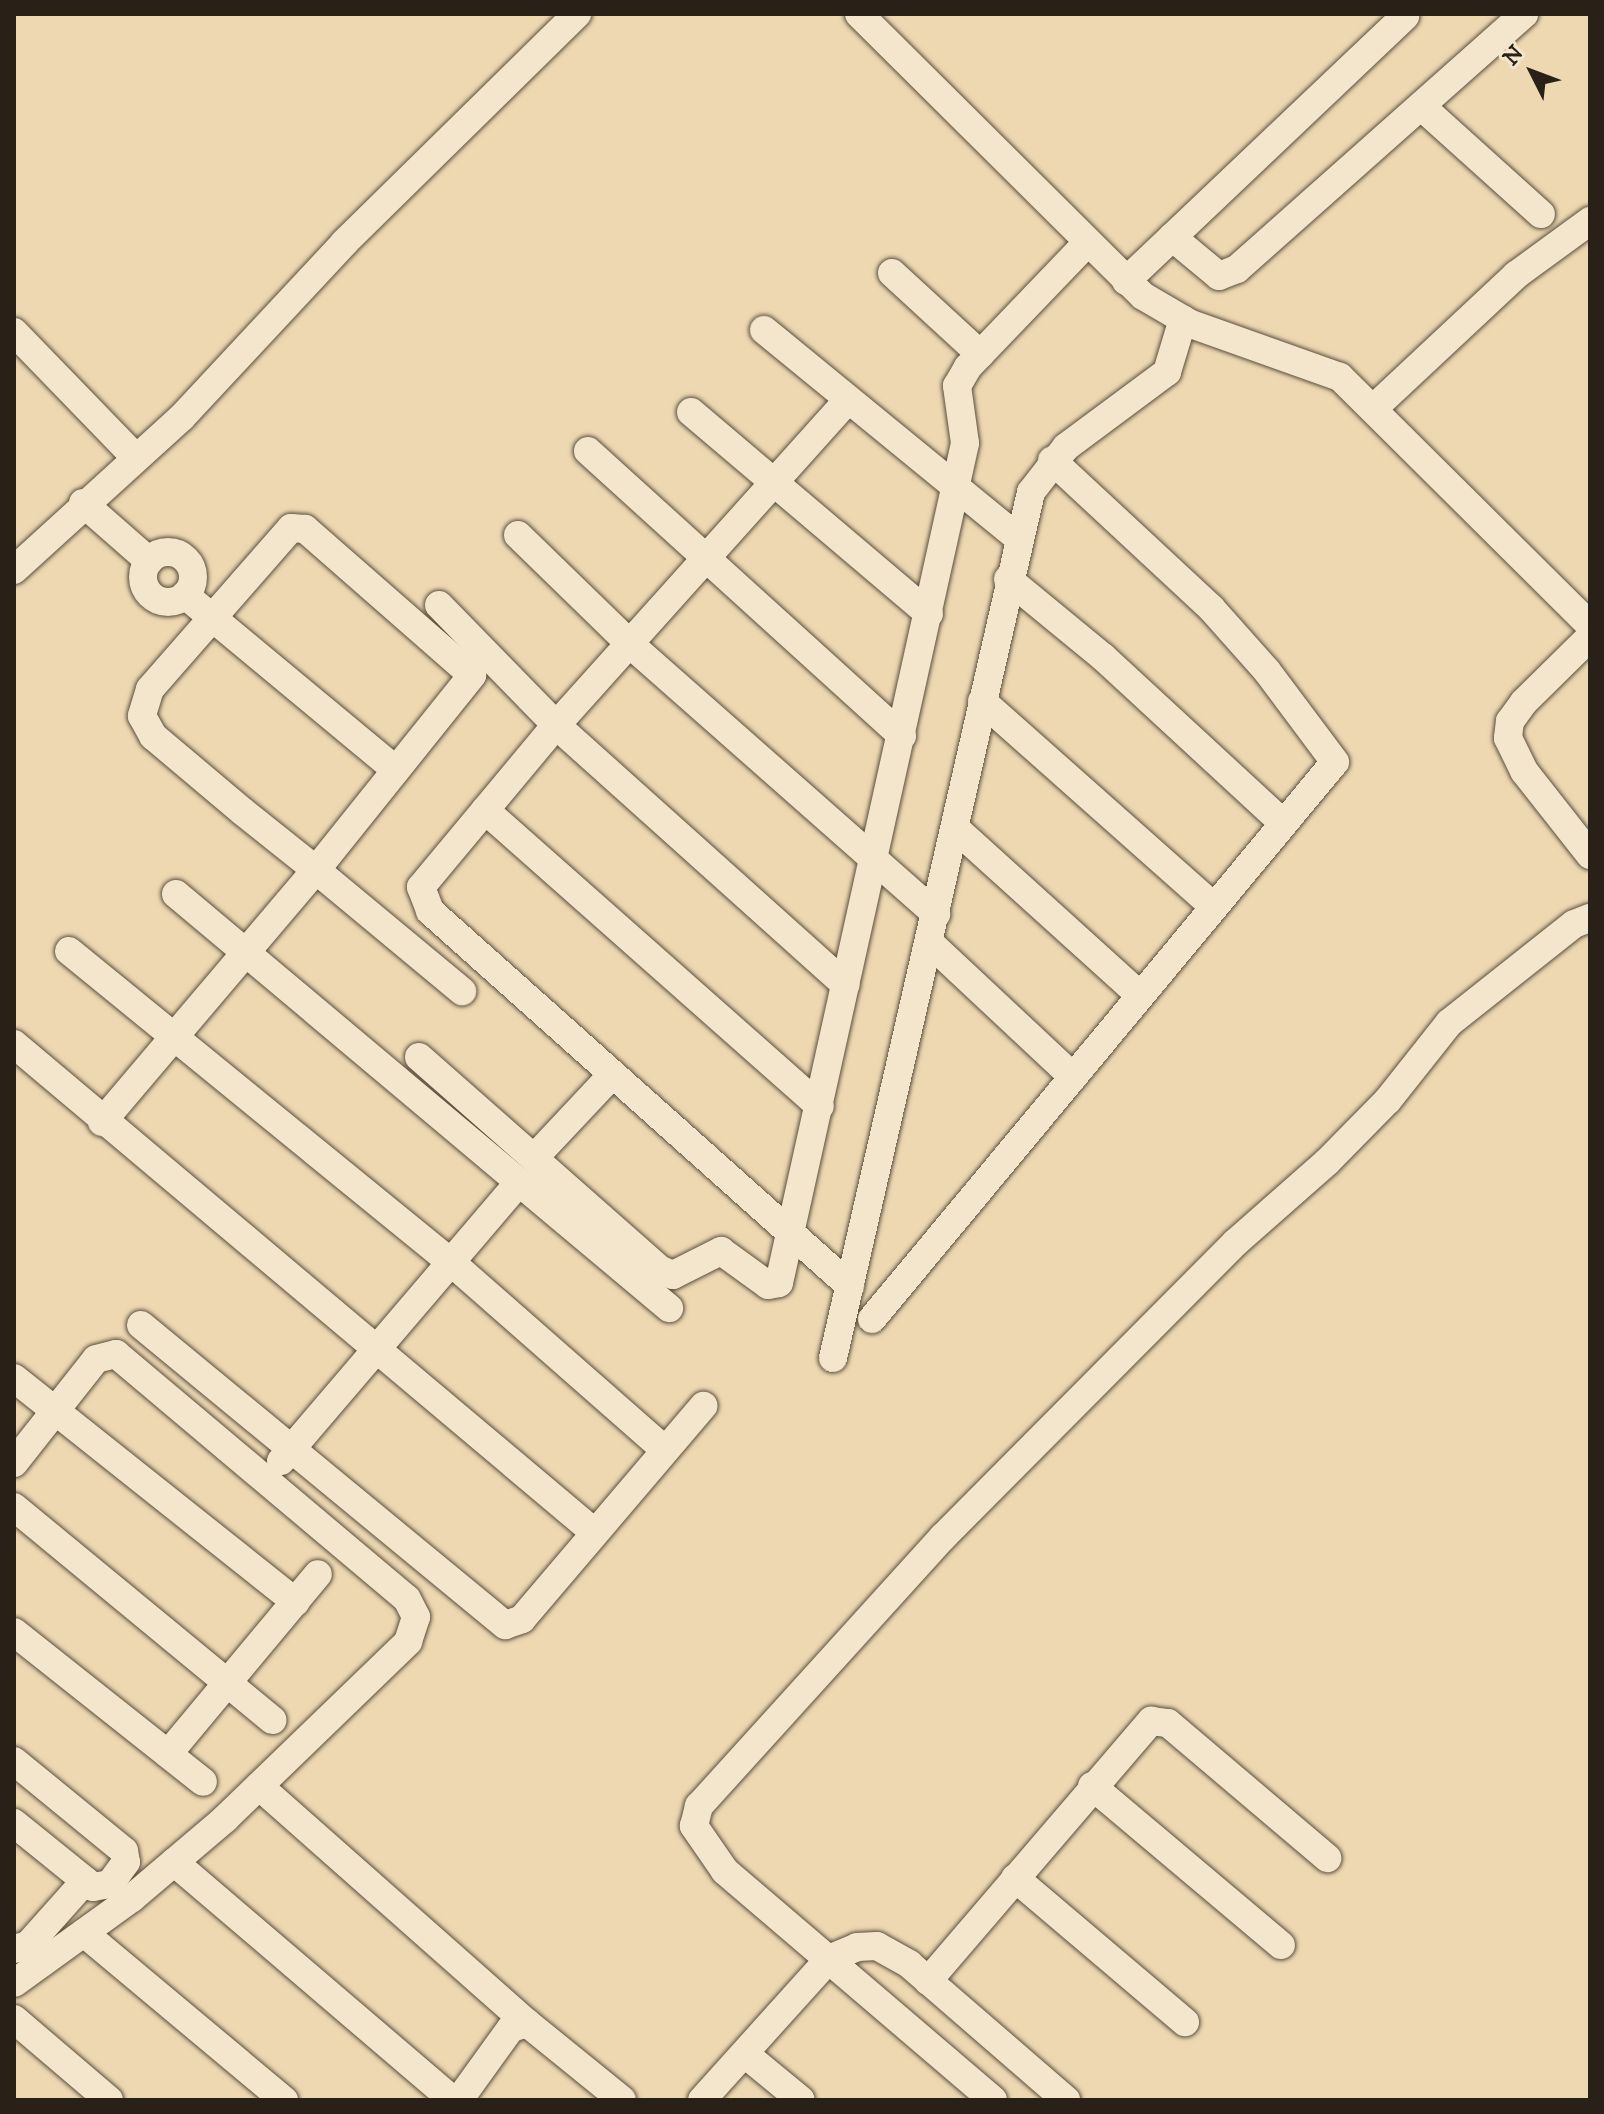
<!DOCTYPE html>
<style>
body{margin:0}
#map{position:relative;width:1604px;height:2114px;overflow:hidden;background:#edd8b2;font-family:"IM FELL DW Pica",serif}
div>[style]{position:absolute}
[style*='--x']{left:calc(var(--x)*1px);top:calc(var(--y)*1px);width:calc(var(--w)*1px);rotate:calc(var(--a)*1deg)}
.roads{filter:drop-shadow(0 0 2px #5a4e3e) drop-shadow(0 0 2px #5a4e3e)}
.minor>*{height:28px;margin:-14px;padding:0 14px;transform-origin:14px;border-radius:14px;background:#f3e6cd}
.minor>.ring{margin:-14px;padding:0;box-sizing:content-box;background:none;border:28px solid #f3e6cd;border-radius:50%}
span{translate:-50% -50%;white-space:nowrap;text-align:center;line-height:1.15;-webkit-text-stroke:6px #f3e6cd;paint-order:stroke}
.frame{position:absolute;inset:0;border:16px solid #292018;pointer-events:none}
.north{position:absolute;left:1492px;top:32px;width:80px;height:80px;-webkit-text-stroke:6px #f3e6cd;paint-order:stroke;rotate:312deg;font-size:22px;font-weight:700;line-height:32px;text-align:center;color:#292018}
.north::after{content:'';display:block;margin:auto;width:28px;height:36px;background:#292018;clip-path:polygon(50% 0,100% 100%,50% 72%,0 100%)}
</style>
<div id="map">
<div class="roads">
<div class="minor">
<i style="--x:859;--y:14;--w:400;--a:44.8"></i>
<i style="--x:1143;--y:296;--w:56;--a:30.3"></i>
<i style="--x:1191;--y:324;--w:158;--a:19.6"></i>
<i style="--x:1340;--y:377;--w:352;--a:44.8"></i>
<i style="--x:1422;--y:107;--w:160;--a:42"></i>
<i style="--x:1172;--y:237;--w:61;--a:39.7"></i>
<i style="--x:1219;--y:276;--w:19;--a:-21"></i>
<i style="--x:1237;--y:269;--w:384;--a:-41.6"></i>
<i style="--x:892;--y:273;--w:120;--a:42.6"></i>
<i style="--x:1126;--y:281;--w:385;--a:-43.5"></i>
<i style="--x:764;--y:330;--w:327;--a:39.3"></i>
<i style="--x:14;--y:332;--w:175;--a:45.9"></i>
<i style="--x:847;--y:401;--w:435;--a:131.9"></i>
<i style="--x:556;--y:725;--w:211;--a:129.8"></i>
<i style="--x:421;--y:887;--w:26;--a:69"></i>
<i style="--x:430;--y:911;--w:563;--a:41.76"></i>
<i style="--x:1374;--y:408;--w:195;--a:-43.1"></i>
<i style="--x:1516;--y:275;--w:92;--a:-36.1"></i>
<i style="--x:691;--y:412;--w:312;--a:40.3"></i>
<i style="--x:588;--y:451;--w:424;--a:42.2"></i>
<i style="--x:83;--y:503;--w:88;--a:41.3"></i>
<i style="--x:518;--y:535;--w:158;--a:44.2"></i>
<i style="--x:631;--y:645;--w:407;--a:41.4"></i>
<i class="ring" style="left:143px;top:552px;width:22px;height:22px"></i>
<i style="--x:14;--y:570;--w:227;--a:-42.3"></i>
<i style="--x:182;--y:417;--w:238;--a:-47"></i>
<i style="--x:344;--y:243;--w:327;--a:-44.5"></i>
<i style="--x:1008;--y:579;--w:123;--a:39.4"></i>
<i style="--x:1103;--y:657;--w:243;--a:42.7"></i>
<i style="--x:185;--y:595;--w:274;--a:39.7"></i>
<i style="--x:439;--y:605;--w:168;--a:45.7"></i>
<i style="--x:556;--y:725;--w:389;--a:41.9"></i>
<i style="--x:1590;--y:637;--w:93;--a:135.4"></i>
<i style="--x:1524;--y:702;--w:24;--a:126"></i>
<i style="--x:1510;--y:721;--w:17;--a:97"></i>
<i style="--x:1508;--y:738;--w:37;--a:64"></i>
<i style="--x:1524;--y:771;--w:107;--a:51.8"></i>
<i style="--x:982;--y:701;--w:307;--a:41.6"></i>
<i style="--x:485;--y:810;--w:447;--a:41.5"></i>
<i style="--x:955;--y:828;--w:248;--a:42.1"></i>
<i style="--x:176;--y:894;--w:644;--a:40.02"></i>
<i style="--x:930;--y:943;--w:196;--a:43.1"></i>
<i style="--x:69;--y:951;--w:494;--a:39.2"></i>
<i style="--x:452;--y:1263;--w:283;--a:41.3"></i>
<i style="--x:14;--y:1044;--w:758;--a:40.08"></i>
<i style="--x:419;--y:1057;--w:322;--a:41.4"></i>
<i style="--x:661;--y:1270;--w:13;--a:23"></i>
<i style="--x:673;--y:1275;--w:54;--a:-26.6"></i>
<i style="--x:721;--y:1251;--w:58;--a:35.9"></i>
<i style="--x:768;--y:1285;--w:11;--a:-10"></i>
<i style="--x:779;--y:1283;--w:860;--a:-77.51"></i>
<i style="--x:965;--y:443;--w:58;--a:-98"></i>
<i style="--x:957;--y:386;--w:22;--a:-60"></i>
<i style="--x:968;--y:367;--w:170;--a:-46.2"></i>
<i style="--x:102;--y:1122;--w:331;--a:-49.7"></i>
<i style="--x:316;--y:870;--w:250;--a:-51.3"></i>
<i style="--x:472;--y:675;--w:222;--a:-138.8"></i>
<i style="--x:305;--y:529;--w:14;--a:-176"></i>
<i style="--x:291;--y:528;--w:214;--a:131.2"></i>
<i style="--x:150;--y:689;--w:28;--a:107"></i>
<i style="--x:142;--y:716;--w:23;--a:61"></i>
<i style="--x:153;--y:736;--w:116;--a:40.1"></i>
<i style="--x:242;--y:811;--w:95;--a:38.6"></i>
<i style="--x:316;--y:870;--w:190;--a:39.7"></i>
<i style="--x:534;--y:1158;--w:114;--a:-46.8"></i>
<i style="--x:872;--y:1319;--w:724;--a:-50.27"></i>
<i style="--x:1335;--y:762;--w:114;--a:-126.8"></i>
<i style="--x:1267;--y:671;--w:84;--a:-131.6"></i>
<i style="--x:1211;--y:608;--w:217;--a:-137.1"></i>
<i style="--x:141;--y:1325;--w:472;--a:39.5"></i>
<i style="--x:505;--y:1625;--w:18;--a:-19"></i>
<i style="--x:522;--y:1619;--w:280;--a:-49.6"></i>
<i style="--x:833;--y:1358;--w:888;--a:-77.12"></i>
<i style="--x:1031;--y:492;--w:57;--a:-52.1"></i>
<i style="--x:1066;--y:447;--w:126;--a:-36.6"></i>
<i style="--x:1167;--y:372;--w:55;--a:-73.2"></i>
<i style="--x:14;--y:1378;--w:360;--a:38.5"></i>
<i style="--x:281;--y:1461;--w:367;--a:-49.5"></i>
<i style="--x:14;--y:1463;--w:132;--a:-51.7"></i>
<i style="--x:96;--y:1359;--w:21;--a:-14"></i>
<i style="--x:116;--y:1354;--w:380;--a:40.1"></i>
<i style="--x:407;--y:1599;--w:20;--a:63"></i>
<i style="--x:416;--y:1617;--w:26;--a:108"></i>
<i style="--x:408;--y:1642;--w:255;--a:136"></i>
<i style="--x:225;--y:1819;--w:122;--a:139.7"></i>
<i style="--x:132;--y:1898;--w:145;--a:144.2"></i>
<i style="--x:14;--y:1507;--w:335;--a:39.5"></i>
<i style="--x:14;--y:1632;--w:241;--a:38.4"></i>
<i style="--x:168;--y:1754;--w:234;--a:-50.2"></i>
<i style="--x:14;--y:1761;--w:142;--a:39.3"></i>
<i style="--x:124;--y:1851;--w:11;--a:80"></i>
<i style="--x:126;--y:1862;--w:27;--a:126"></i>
<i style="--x:110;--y:1884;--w:17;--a:170"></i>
<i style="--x:93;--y:1887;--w:102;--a:-141"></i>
<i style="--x:259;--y:1786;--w:358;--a:41.5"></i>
<i style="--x:1092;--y:1786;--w:247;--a:40.1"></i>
<i style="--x:174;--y:1862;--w:367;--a:40.5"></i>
<i style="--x:1015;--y:1878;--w:223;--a:40.3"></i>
<i style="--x:84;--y:1933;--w:261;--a:39.9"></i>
<i style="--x:14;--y:1949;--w:15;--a:-16"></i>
<i style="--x:28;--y:1945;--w:86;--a:-48.3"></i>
<i style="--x:928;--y:1981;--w:343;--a:-49.4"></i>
<i style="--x:1151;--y:1721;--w:17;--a:7"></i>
<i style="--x:1168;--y:1723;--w:209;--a:40.3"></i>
<i style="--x:14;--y:2019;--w:125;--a:40.5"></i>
<i style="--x:745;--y:2054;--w:72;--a:39.4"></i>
<i style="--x:459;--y:2100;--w:89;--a:-54.2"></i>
<i style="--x:511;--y:2028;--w:17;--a:-17"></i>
<i style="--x:527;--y:2023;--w:122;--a:39"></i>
<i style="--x:702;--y:2100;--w:190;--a:-48"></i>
<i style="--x:829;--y:1959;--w:30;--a:-23"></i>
<i style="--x:857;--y:1947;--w:20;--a:-3"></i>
<i style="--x:877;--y:1946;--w:37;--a:29"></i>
<i style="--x:909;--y:1964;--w:208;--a:40.9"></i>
<i style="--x:993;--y:2100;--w:353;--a:-139.5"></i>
<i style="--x:725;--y:1871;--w:55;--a:-124.6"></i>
<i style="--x:694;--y:1826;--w:21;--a:-76"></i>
<i style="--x:699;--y:1806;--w:363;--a:-47.8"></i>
<i style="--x:943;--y:1537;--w:414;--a:-45.2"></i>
<i style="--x:1235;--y:1243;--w:123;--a:-41.4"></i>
<i style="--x:1327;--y:1162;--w:87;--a:-45.5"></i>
<i style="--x:1388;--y:1100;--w:98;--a:-51.6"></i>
<i style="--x:1449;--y:1023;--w:159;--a:-38.4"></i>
<i style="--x:1574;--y:924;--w:17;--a:-21"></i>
</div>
</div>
<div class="frame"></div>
<div class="north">N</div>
</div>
